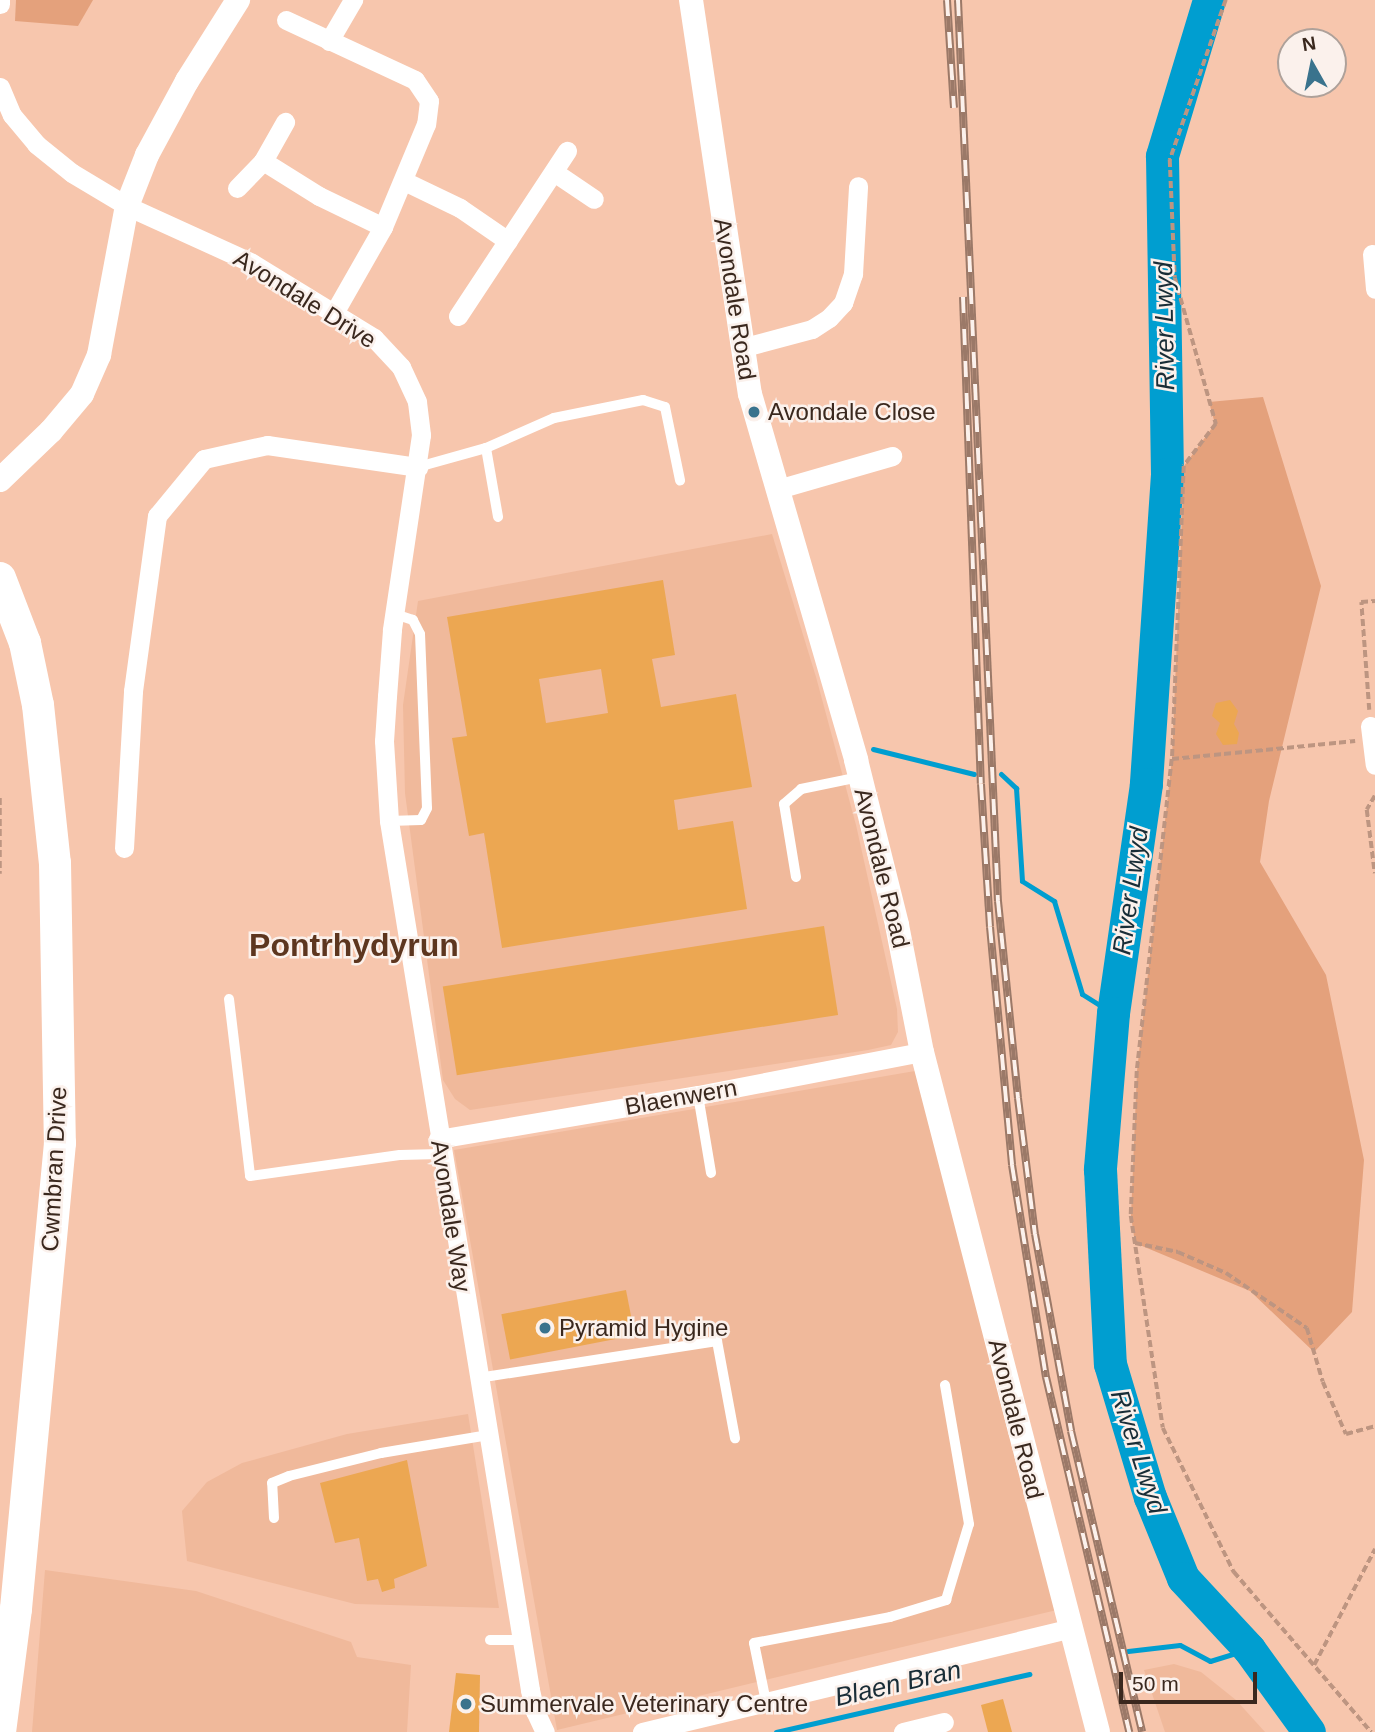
<!DOCTYPE html>
<style>
body{margin:0}
#map{position:relative;width:1375px;height:1732px;overflow:hidden;background:#f7c6ad;font-family:Arial,sans-serif}
div>[style]{position:absolute}
[style*='--x']{left:calc(var(--x)*1px);top:calc(var(--y)*1px);width:calc(var(--w)*1px);rotate:calc(var(--a)*1deg)}
.built>*{inset:0;background:#f0b99b}
.green>*{inset:0;background:#e4a17c}
.stream>*{height:5px;margin:-2.5px;padding:0 2.5px;transform-origin:2.5px;border-radius:2.5px;background:#009ed0}
.river>*{height:33px;margin:-16.5px;padding:0 16.5px;transform-origin:16.5px;border-radius:16.5px;background:#009ed0}
.building>*{inset:0;background:#eca752;transform-origin:0 0}
.path>*{height:3.5px;margin-top:-1.75px;transform-origin:0;background:repeating-linear-gradient(90deg,#bd9581 0 7px,transparent 0 10.5px)}
.service>*{height:10px;margin:-5px;padding:0 5px;transform-origin:5px;border-radius:5px;background:#fff}
.minor>*{height:19px;margin:-9.5px;padding:0 9.5px;transform-origin:9.5px;border-radius:9.5px;background:#fff}
.tertiary>*{height:24px;margin:-12px;padding:0 12px;transform-origin:12px;border-radius:12px;background:#fff}
.primary>*{height:32px;margin:-16px;padding:0 16px;transform-origin:16px;border-radius:16px;background:#fff}
.rail>*{height:8px;margin-top:-4px;transform-origin:0;background:repeating-linear-gradient(90deg,#fbf1ec 0 16px,#9b7968 0 32px);box-sizing:border-box;border-block:2px solid #9b7968}
.dots>*{width:19px;height:19px;translate:-50% -50%;box-sizing:border-box;border:4px solid #fbf1ec;border-radius:50%}
span{translate:-50% -50%;white-space:nowrap;text-align:center;line-height:1.15;-webkit-text-stroke:5px #fbf1ec;paint-order:stroke}
.street-label{font-size:24px;color:#3a281e}
.poi-label{font-size:24px;color:#3a281e}
.left{translate:0 -50%;text-align:left}
.water-label{font-size:26px;color:#192d37;font-style:italic}
.district-label{font-size:32px;color:#5d361f;font-weight:700}
.north{position:absolute;left:1277px;top:28px;width:70px;height:70px;box-sizing:border-box;background:#fbf1ec;border:2px solid #aea19a;border-radius:50%;rotate:351deg;font-size:19px;font-weight:700;line-height:28px;text-align:center;color:#3a281e}
.north::after{content:'';display:block;margin:auto;width:24px;height:32px;background:#3a738d;clip-path:polygon(50% 0,100% 100%,50% 72%,0 100%)}
.scale{position:absolute;left:1119px;top:1672px;width:138px;height:32px;box-sizing:border-box;border:4px solid #3a281e;border-top:0;padding-left:9px;font-size:21px;line-height:24px;white-space:nowrap;color:#3a281e;-webkit-text-stroke:5px #fbf1ec;paint-order:stroke}
</style>
<div id="map">
<div class="built">
<i style="clip-path:polygon(772px 534px,816px 677px,856px 825px,897px 1009px,898px 1032px,891px 1045px,868px 1050px,470px 1110px,455px 1099px,443px 1080px,405px 793px,403px 705px,418px 601px)"></i>
<i style="clip-path:polygon(915px 1071px,1061px 1609px,557px 1730px,454px 1150px)"></i>
<i style="clip-path:polygon(468px 1414px,499px 1608px,355px 1604px,187px 1561px,182px 1511px,207px 1482px,242px 1463px,347px 1434px)"></i>
<i style="clip-path:polygon(45px 1570px,196px 1591px,351px 1642px,357px 1657px,411px 1665px,407px 1732px,32px 1732px)"></i>
<i style="clip-path:polygon(1174px 1664px,1201px 1672px,1236px 1700px,1265px 1732px,1165px 1732px,1144px 1670px)"></i>
</div>
<div class="green">
<i style="clip-path:polygon(16px 0,93px 0,78px 26px,15px 21px)"></i>
<i style="clip-path:polygon(1263px 397px,1321px 586px,1269px 801px,1260px 862px,1326px 975px,1364px 1160px,1352px 1312px,1314px 1352px,1250px 1291px,1135px 1243px,1131px 1216px,1137px 1071px,1172px 759px,1184px 466px,1215px 424px,1209px 402px)"></i>
</div>
<div class="stream">
<i style="--x:873;--y:749;--w:104;--a:13.9"></i>
<i style="--x:1001;--y:774;--w:21;--a:43"></i>
<i style="--x:1016;--y:788;--w:93;--a:86.3"></i>
<i style="--x:1022;--y:881;--w:38;--a:32"></i>
<i style="--x:1054;--y:901;--w:97;--a:73.2"></i>
<i style="--x:1082;--y:994;--w:36;--a:32"></i>
<i style="--x:1128;--y:1651;--w:52;--a:-6.6"></i>
<i style="--x:1180;--y:1645;--w:34;--a:28"></i>
<i style="--x:1210;--y:1661;--w:41;--a:-17.1"></i>
<i style="--x:776;--y:1732;--w:260;--a:-12.9"></i>
</div>
<div class="river">
<i style="--x:1209;--y:0;--w:163;--a:106.8"></i>
<i style="--x:1162;--y:156;--w:318;--a:89.1"></i>
<i style="--x:1167;--y:474;--w:311;--a:93.9"></i>
<i style="--x:1146;--y:784;--w:231;--a:98.2"></i>
<i style="--x:1113;--y:1013;--w:157;--a:94.8"></i>
<i style="--x:1100;--y:1169;--w:195;--a:87.1"></i>
<i style="--x:1110;--y:1364;--w:139;--a:73.3"></i>
<i style="--x:1150;--y:1497;--w:87;--a:67.8"></i>
<i style="--x:1183;--y:1578;--w:97;--a:47.1"></i>
<i style="--x:1249;--y:1649;--w:102;--a:54.1"></i>
</div>
<div class="building">
<i style="clip-path:polygon(evenodd,663px 580px,675px 655px,652px 659px,661px 707px,736px 694px,752px 787px,674px 800px,678px 830px,733px 821px,747px 909px,502px 948px,484px 833px,469px 836px,452px 738px,467px 736px,447px 617px,663px 580px,601px 669px,608px 713px,546px 723px,539px 679px,601px 669px)"></i>
<i style="clip-path:polygon(1230px 700px,1238px 711px,1234px 724px,1239px 733px,1237px 744px,1223px 745px,1216px 734px,1220px 723px,1212px 716px,1216px 703px)"></i>
<i style="left:824px;top:926px;width:90px;height:386px;rotate:81deg"></i>
<i style="left:626px;top:1290px;width:46px;height:127px;rotate:79deg"></i>
<i style="clip-path:polygon(407px 1460px,427px 1566px,394px 1579px,395px 1588px,382px 1592px,378px 1579px,367px 1581px,359px 1538px,335px 1543px,320px 1483px)"></i>
<i style="clip-path:polygon(456px 1673px,480px 1675px,479px 1732px,449px 1732px)"></i>
<i style="clip-path:polygon(1003px 1699px,1012px 1732px,988px 1732px,981px 1705px)"></i>
</div>
<div class="path">
<i style="--x:1226;--y:0;--w:170;--a:109.3"></i>
<i style="--x:1170;--y:160;--w:118;--a:87.6"></i>
<i style="--x:1175;--y:278;--w:152;--a:74.3"></i>
<i style="--x:1216;--y:424;--w:53;--a:127.3"></i>
<i style="--x:1184;--y:466;--w:293;--a:92.3"></i>
<i style="--x:1172;--y:759;--w:314;--a:96.4"></i>
<i style="--x:1137;--y:1071;--w:145;--a:92.4"></i>
<i style="--x:1131;--y:1216;--w:214;--a:81.4"></i>
<i style="--x:1163;--y:1428;--w:161;--a:63.8"></i>
<i style="--x:1234;--y:1572;--w:211;--a:49.4"></i>
<i style="--x:1369;--y:710;--w:108;--a:-94.2"></i>
<i style="--x:1361;--y:602;--w:14;--a:-4"></i>
<i style="--x:1172;--y:759;--w:184;--a:-5.6"></i>
<i style="--x:1375;--y:796;--w:16;--a:120"></i>
<i style="--x:1367;--y:810;--w:64;--a:82.8"></i>
<i style="--x:0;--y:798;--w:76;--a:90"></i>
<i style="--x:1135;--y:1243;--w:44;--a:11.8"></i>
<i style="--x:1178;--y:1252;--w:52;--a:23.6"></i>
<i style="--x:1226;--y:1273;--w:98;--a:34.2"></i>
<i style="--x:1307;--y:1328;--w:56;--a:73.5"></i>
<i style="--x:1323;--y:1382;--w:57;--a:66.1"></i>
<i style="--x:1346;--y:1434;--w:30;--a:-15"></i>
<i style="--x:1314;--y:1665;--w:131;--a:-62.3"></i>
</div>
<div class="service">
<i style="--x:486;--y:448;--w:74;--a:-23.8"></i>
<i style="--x:554;--y:418;--w:91;--a:-11.4"></i>
<i style="--x:643;--y:400;--w:23;--a:18"></i>
<i style="--x:665;--y:407;--w:75;--a:78.4"></i>
<i style="--x:418;--y:467;--w:71;--a:-15.6"></i>
<i style="--x:486;--y:448;--w:70;--a:80.1"></i>
<i style="--x:389;--y:821;--w:32;--a:-2"></i>
<i style="--x:421;--y:820;--w:13;--a:-63"></i>
<i style="--x:427;--y:808;--w:174;--a:-92.3"></i>
<i style="--x:420;--y:634;--w:16;--a:-117"></i>
<i style="--x:413;--y:620;--w:20;--a:-162"></i>
<i style="--x:796;--y:877;--w:74;--a:-99.3"></i>
<i style="--x:784;--y:804;--w:23;--a:-41"></i>
<i style="--x:801;--y:789;--w:59;--a:-11.7"></i>
<i style="--x:229;--y:999;--w:178;--a:83.2"></i>
<i style="--x:250;--y:1176;--w:151;--a:-8"></i>
<i style="--x:400;--y:1155;--w:40;--a:-1.4"></i>
<i style="--x:698;--y:1095;--w:79;--a:80.5"></i>
<i style="--x:478;--y:1378;--w:242;--a:-8.8"></i>
<i style="--x:717;--y:1341;--w:99;--a:79.5"></i>
<i style="--x:274;--y:1518;--w:35;--a:-93"></i>
<i style="--x:272;--y:1483;--w:18;--a:-22"></i>
<i style="--x:289;--y:1476;--w:95;--a:-14"></i>
<i style="--x:381;--y:1453;--w:109;--a:-9.5"></i>
<i style="--x:490;--y:1640;--w:32;--a:0"></i>
<i style="--x:766;--y:1702;--w:60;--a:-101.5"></i>
<i style="--x:754;--y:1643;--w:138;--a:-10.8"></i>
<i style="--x:890;--y:1617;--w:59;--a:-16.9"></i>
<i style="--x:946;--y:1600;--w:79;--a:-73.2"></i>
<i style="--x:969;--y:1524;--w:141;--a:-99.8"></i>
</div>
<div class="minor">
<i style="--x:0;--y:4;--w:4;--a:-90"></i>
<i style="--x:286;--y:20;--w:142;--a:24.9"></i>
<i style="--x:415;--y:80;--w:25;--a:56"></i>
<i style="--x:429;--y:101;--w:23;--a:97"></i>
<i style="--x:426;--y:124;--w:112;--a:112.7"></i>
<i style="--x:383;--y:227;--w:99;--a:119.7"></i>
<i style="--x:329;--y:41;--w:48;--a:-59.7"></i>
<i style="--x:0;--y:87;--w:30;--a:67"></i>
<i style="--x:12;--y:115;--w:38;--a:50"></i>
<i style="--x:36;--y:144;--w:46;--a:38.9"></i>
<i style="--x:72;--y:173;--w:64;--a:31"></i>
<i style="--x:127;--y:206;--w:137;--a:24.5"></i>
<i style="--x:252;--y:263;--w:143;--a:31.6"></i>
<i style="--x:374;--y:338;--w:40;--a:47"></i>
<i style="--x:401;--y:367;--w:38;--a:65"></i>
<i style="--x:417;--y:402;--w:33;--a:83"></i>
<i style="--x:421;--y:435;--w:197;--a:98.5"></i>
<i style="--x:392;--y:630;--w:66;--a:94.3"></i>
<i style="--x:387;--y:696;--w:45;--a:93.8"></i>
<i style="--x:384;--y:741;--w:80;--a:86.4"></i>
<i style="--x:389;--y:821;--w:880;--a:80.78"></i>
<i style="--x:530;--y:1690;--w:22;--a:77"></i>
<i style="--x:535;--y:1711;--w:23;--a:65"></i>
<i style="--x:263;--y:161;--w:66;--a:32"></i>
<i style="--x:319;--y:196;--w:71;--a:25.8"></i>
<i style="--x:554;--y:172;--w:48;--a:34"></i>
<i style="--x:404;--y:181;--w:62;--a:25.7"></i>
<i style="--x:460;--y:208;--w:58;--a:34.5"></i>
<i style="--x:237;--y:188;--w:37;--a:-46"></i>
<i style="--x:263;--y:161;--w:45;--a:-60.6"></i>
<i style="--x:1372;--y:254;--w:35;--a:85"></i>
<i style="--x:458;--y:316;--w:198;--a:-56.6"></i>
<i style="--x:741;--y:348;--w:73;--a:-15"></i>
<i style="--x:812;--y:329;--w:20;--a:-33"></i>
<i style="--x:829;--y:318;--w:21;--a:-47"></i>
<i style="--x:843;--y:303;--w:31;--a:-71"></i>
<i style="--x:853;--y:274;--w:88;--a:-86.7"></i>
<i style="--x:778;--y:489;--w:119;--a:-16.1"></i>
<i style="--x:1370;--y:726;--w:39;--a:83"></i>
<i style="--x:124;--y:848;--w:157;--a:-86.7"></i>
<i style="--x:133;--y:691;--w:177;--a:-82.2"></i>
<i style="--x:157;--y:516;--w:74;--a:-50.5"></i>
<i style="--x:204;--y:459;--w:65;--a:-12.5"></i>
<i style="--x:267;--y:445;--w:153;--a:8.3"></i>
<i style="--x:438;--y:1139;--w:264;--a:-9.6"></i>
<i style="--x:698;--y:1095;--w:228;--a:-10.9"></i>
<i style="--x:642;--y:1732;--w:441;--a:-13.6"></i>
<i style="--x:903;--y:1732;--w:42;--a:-13.7"></i>
</div>
<div class="tertiary">
<i style="--x:691;--y:0;--w:398;--a:81.5"></i>
<i style="--x:750;--y:394;--w:381;--a:73.8"></i>
<i style="--x:856;--y:760;--w:170;--a:76"></i>
<i style="--x:897;--y:925;--w:129;--a:78.9"></i>
<i style="--x:922;--y:1052;--w:702;--a:75.49"></i>
<i style="--x:0;--y:480;--w:71;--a:-43.9"></i>
<i style="--x:51;--y:431;--w:48;--a:-50"></i>
<i style="--x:82;--y:394;--w:43;--a:-66.4"></i>
<i style="--x:99;--y:355;--w:152;--a:-79.4"></i>
<i style="--x:127;--y:206;--w:55;--a:-68.6"></i>
<i style="--x:147;--y:155;--w:84;--a:-61.6"></i>
<i style="--x:187;--y:81;--w:96;--a:-57.8"></i>
</div>
<div class="primary">
<i style="--x:0;--y:578;--w:70;--a:69"></i>
<i style="--x:25;--y:643;--w:63;--a:78.2"></i>
<i style="--x:38;--y:705;--w:159;--a:83.9"></i>
<i style="--x:55;--y:863;--w:280;--a:89"></i>
<i style="--x:60;--y:1143;--w:468;--a:95.4"></i>
<i style="--x:16;--y:1609;--w:124;--a:97.4"></i>
</div>
<div class="rail">
<i style="--x:947;--y:0;--w:108;--a:86.3"></i>
<i style="--x:958;--y:0;--w:902;--a:87.46"></i>
<i style="--x:998;--y:901;--w:198;--a:84.2"></i>
<i style="--x:1018;--y:1098;--w:137;--a:82.9"></i>
<i style="--x:1035;--y:1234;--w:200;--a:79.6"></i>
<i style="--x:1071;--y:1431;--w:309;--a:76.7"></i>
<i style="--x:963;--y:297;--w:487;--a:87.9"></i>
<i style="--x:981;--y:784;--w:143;--a:86.4"></i>
<i style="--x:990;--y:927;--w:239;--a:84.7"></i>
<i style="--x:1012;--y:1165;--w:215;--a:80.9"></i>
<i style="--x:1046;--y:1377;--w:365;--a:76.8"></i>
</div>
<div class="dots">
<i style="left:754px;top:412px;background:#3a738d"></i>
<i style="left:545px;top:1328px;background:#3a738d"></i>
<i style="left:466px;top:1704px;background:#3a738d"></i>
</div>
<div class="street-label">
<span style="left:305px;top:299px;rotate:32deg">Avondale Drive</span>
<span style="left:735px;top:299px;rotate:81deg">Avondale Road</span>
<span style="left:882px;top:868px;rotate:76deg">Avondale Road</span>
<span style="left:681px;top:1097px;rotate:-10deg">Blaenwern</span>
<span style="left:54px;top:1169px;rotate:-87deg">Cwmbran Drive</span>
<span style="left:451px;top:1216px;rotate:81deg">Avondale Way</span>
<span style="left:1016px;top:1419px;rotate:76deg">Avondale Road</span>
</div>
<div class="poi-label">
<span class="left" style="left:768px;top:412px">Avondale Close</span>
<span class="left" style="left:559px;top:1328px">Pyramid Hygine</span>
<span class="left" style="left:480px;top:1704px">Summervale Veterinary Centre</span>
</div>
<div class="water-label">
<span style="left:1165px;top:326px;rotate:-91deg">River Lwyd</span>
<span style="left:1131px;top:891px;rotate:-82deg">River Lwyd</span>
<span style="left:1138px;top:1452px;rotate:72deg">River Lwyd</span>
<span style="left:898px;top:1684px;rotate:-13deg">Blaen Bran</span>
</div>
<div class="district-label">
<span style="left:354px;top:945px">Pontrhydyrun</span>
</div>
<div class="north">N</div>
<div class="scale">50 m</div>
</div>
